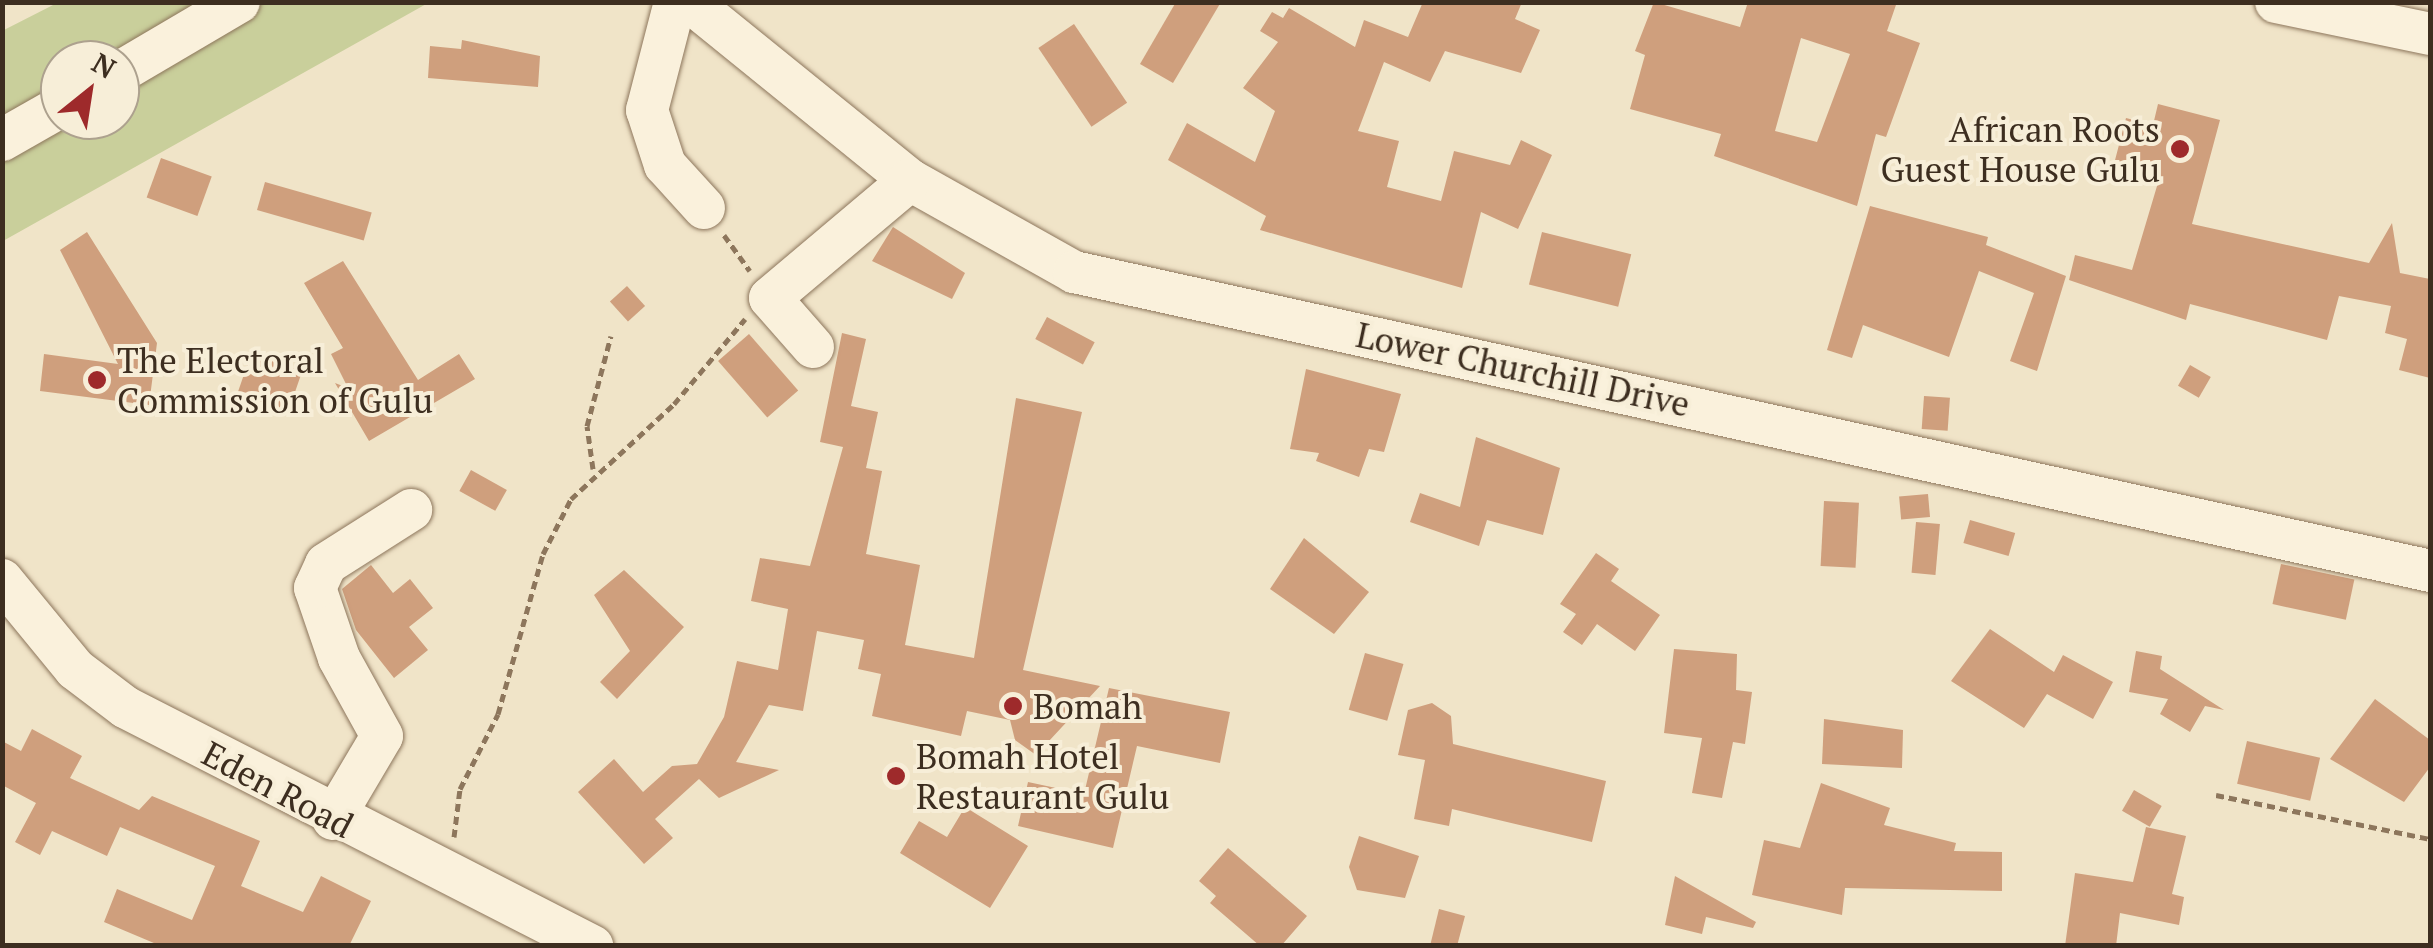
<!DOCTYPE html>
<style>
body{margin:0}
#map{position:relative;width:2433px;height:948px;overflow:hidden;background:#f0e4c8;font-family:"PT Serif",serif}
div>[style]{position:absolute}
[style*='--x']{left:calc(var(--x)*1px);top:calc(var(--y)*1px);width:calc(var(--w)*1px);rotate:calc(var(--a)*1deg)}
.green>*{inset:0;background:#c9cf9b}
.building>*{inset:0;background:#cf9f7d;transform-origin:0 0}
.path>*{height:5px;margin-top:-2.5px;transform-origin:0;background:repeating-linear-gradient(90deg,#8d765c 0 8px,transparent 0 13px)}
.roads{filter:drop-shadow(0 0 2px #8d765c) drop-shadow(0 0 2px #8d765c)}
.minor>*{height:42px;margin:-21px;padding:0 21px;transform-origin:21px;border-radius:21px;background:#faf1dc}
.dots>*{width:28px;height:28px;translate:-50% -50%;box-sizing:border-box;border:5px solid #f7eed8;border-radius:50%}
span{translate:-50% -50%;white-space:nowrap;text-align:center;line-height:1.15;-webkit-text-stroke:8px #f7eed8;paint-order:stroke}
.poi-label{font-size:35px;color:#3d2e20}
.right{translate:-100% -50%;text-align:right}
.left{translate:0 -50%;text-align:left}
.street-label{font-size:35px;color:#3d2e20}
.frame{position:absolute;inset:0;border:5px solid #3d2e20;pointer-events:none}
.north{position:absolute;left:40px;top:40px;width:100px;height:100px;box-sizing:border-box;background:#f7eed8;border:2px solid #ada18e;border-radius:50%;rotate:30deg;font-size:28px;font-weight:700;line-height:40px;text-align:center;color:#3d2e20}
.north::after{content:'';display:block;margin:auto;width:35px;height:45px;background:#9e2a2b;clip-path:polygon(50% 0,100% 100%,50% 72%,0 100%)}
</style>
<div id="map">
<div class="green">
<i style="clip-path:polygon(evenodd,57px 3px,428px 3px,3px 241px,2px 31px,57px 3px,60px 60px,120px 60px,120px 120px,60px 120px,60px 60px)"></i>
</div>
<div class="building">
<i style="clip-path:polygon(1176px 2px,1221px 2px,1173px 83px,1140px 64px)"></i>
<i style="clip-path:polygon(1423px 2px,1522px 2px,1515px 19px,1540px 30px,1521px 73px,1445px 51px,1430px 82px,1384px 62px,1358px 131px,1399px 141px,1387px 187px,1441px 201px,1454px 151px,1510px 165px,1521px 140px,1552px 155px,1518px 229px,1481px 212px,1462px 288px,1260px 230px,1266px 216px,1168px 160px,1187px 123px,1255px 162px,1275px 111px,1243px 88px,1278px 42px,1260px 31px,1272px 12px,1283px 18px,1289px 8px,1355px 47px,1364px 20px,1408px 37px)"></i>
<i style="clip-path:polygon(evenodd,1654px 2px,1740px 27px,1748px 2px,1897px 2px,1887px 31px,1920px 43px,1886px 137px,1876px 134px,1857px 206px,1714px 156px,1721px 134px,1630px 109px,1645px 55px,1635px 51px,1654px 2px,1801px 38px,1850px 54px,1817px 142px,1775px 131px,1801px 38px)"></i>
<i style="left:1074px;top:24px;width:95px;height:43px;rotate:56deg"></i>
<i style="clip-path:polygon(462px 40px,540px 56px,538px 87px,428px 78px,430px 46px,461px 49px)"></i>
<i style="clip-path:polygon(2158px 104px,2220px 120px,2192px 224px,2369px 263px,2392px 223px,2400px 273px,2430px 279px,2430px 378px,2399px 370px,2407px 339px,2385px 333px,2391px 306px,2339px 296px,2327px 340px,2190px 304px,2186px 320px,2069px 280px,2075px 255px,2132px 270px,2160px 176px,2114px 164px,2126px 118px,2153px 125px)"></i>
<i style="left:161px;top:158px;width:54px;height:42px;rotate:20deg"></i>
<i style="left:265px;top:182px;width:111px;height:29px;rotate:16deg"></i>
<i style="clip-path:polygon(1870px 206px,1988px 237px,1986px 245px,2066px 276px,2037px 371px,2010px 361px,2034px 293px,1979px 271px,1949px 357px,1863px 325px,1852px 358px,1827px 350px)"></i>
<i style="clip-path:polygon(893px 227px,965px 273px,952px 299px,872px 261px)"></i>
<i style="clip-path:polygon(87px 232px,157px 343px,149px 405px,40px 391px,44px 354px,118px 364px,60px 250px)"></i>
<i style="left:1542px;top:232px;width:92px;height:54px;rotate:14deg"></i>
<i style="clip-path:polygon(343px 261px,418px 380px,459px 354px,475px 379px,369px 441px,335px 383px,348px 388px,331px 354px,343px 348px,304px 283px)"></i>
<i style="left:627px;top:286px;width:27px;height:23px;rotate:48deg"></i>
<i style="left:1047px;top:317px;width:54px;height:25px;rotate:28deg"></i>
<i style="clip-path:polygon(842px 333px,866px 339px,851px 406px,878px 412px,866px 468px,882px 471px,866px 554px,920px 565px,905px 645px,974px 658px,1016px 398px,1082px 412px,1023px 670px,1100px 686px,1036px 755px,1015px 740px,1010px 720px,967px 711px,961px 736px,872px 716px,881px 674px,858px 669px,864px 640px,817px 631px,803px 711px,769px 705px,736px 762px,779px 770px,719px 798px,699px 779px,655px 819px,673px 838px,644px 864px,578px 792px,614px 759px,643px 792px,672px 766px,697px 764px,724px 717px,737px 661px,778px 670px,788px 609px,751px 601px,760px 558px,810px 566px,843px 447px,820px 442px)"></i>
<i style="left:749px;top:334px;width:75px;height:41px;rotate:49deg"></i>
<i style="left:251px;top:354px;width:54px;height:42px;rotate:19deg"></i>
<i style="left:2190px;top:365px;width:24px;height:24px;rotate:30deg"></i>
<i style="clip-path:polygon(1306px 369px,1401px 394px,1384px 452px,1369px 449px,1359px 477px,1316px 461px,1319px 453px,1290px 449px)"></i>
<i style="left:1924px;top:396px;width:26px;height:33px;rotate:4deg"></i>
<i style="clip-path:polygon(1476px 437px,1560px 468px,1543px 535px,1487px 520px,1479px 546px,1410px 522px,1420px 493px,1460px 507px)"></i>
<i style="left:471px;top:470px;width:41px;height:24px;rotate:29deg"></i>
<i style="left:1928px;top:494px;width:23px;height:29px;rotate:85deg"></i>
<i style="left:1824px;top:501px;width:35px;height:65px;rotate:3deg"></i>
<i style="left:1970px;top:520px;width:47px;height:24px;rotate:16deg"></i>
<i style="left:1916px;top:522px;width:24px;height:51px;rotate:5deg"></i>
<i style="clip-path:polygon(1304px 538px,1369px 592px,1334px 634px,1270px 589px)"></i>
<i style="clip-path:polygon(1596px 553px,1619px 569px,1611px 581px,1660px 615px,1635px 651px,1597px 624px,1582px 645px,1563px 632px,1576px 614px,1560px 604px)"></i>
<i style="left:2281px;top:564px;width:75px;height:41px;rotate:12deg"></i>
<i style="clip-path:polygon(371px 565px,393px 593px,410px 579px,433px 608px,409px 627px,428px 650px,394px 678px,356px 630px,342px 589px)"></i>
<i style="clip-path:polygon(624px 570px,684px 627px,617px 699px,600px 682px,630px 651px,594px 595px)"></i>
<i style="clip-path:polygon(1990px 629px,2054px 672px,2063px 655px,2113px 682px,2093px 719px,2047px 694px,2024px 728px,1951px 681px)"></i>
<i style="clip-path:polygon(1674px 649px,1737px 654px,1736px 690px,1752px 692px,1745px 744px,1733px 742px,1722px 798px,1692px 793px,1702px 738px,1664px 733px)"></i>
<i style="clip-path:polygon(2136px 651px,2162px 656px,2160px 669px,2224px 710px,2205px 706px,2190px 732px,2160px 714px,2168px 699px,2129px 692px)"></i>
<i style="left:1365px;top:653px;width:40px;height:59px;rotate:16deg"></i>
<i style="clip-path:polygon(1109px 688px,1230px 712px,1220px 763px,1137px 746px,1113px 848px,1018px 826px,1028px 782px,1084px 794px)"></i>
<i style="clip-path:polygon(2375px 699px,2430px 740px,2430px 767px,2404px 802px,2330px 759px)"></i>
<i style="clip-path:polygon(1432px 703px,1451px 716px,1453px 744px,1606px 781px,1592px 842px,1452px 809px,1449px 826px,1414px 819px,1425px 760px,1398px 755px,1408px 710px)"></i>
<i style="clip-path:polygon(1824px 719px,1903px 730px,1902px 768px,1822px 764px)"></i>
<i style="clip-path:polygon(32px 729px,82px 756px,70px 778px,139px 810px,152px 796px,260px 841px,241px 886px,303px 912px,321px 876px,371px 901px,349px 946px,161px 946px,104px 922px,117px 889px,192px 920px,215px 866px,120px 827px,107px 856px,52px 831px,40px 855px,15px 842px,36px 803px,2px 785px,2px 741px,21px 751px)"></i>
<i style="left:2247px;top:741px;width:75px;height:44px;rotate:13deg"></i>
<i style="clip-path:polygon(1821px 783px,1890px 808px,1884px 825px,1956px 843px,1954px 851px,2002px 852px,2002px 891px,1845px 888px,1842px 915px,1752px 895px,1764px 840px,1800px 848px)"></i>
<i style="left:2134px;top:790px;width:32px;height:24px;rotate:30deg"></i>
<i style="clip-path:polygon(965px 807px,1028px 846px,990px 908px,900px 853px,919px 821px,947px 837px)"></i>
<i style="clip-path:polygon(2146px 827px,2186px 836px,2172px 894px,2184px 897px,2179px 925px,2120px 913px,2116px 946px,2065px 946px,2075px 873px,2133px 882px)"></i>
<i style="clip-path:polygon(1359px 836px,1419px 856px,1405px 898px,1357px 890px,1349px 867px)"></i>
<i style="clip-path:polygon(1228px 848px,1307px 916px,1281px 946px,1260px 946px,1210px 903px,1216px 896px,1199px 881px)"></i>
<i style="clip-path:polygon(1675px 876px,1756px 922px,1753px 928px,1706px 917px,1702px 934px,1665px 925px)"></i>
<i style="clip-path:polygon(1439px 909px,1465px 916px,1457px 946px,1430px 946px)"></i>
</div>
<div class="path">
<i style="--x:724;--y:235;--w:44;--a:54.2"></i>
<i style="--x:593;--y:469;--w:43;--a:-97.9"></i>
<i style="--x:587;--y:426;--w:93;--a:-75.1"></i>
<i style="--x:2216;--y:795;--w:218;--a:11.6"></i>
<i style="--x:454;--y:837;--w:48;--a:-82.9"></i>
<i style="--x:460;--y:789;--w:84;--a:-63.1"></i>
<i style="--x:498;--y:714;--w:166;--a:-74.3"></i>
<i style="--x:543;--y:554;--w:62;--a:-63"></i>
<i style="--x:571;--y:499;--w:140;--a:-42.7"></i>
<i style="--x:674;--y:404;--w:111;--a:-50.1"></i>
</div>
<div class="roads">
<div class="minor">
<i style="--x:675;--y:2;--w:112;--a:104.5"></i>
<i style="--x:647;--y:110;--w:58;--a:71.9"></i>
<i style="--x:665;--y:165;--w:58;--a:47.8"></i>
<i style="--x:690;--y:2;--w:283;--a:39"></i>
<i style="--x:910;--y:180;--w:188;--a:29.3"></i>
<i style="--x:1074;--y:272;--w:1389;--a:12.43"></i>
<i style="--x:2276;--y:2;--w:157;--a:11.7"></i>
<i style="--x:120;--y:72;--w:138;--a:-30.5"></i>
<i style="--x:2;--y:140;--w:67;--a:-29.6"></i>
<i style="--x:813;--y:347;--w:65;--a:-131.3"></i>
<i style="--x:770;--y:298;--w:183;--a:-40.1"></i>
<i style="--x:2;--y:580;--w:115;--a:50.6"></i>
<i style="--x:75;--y:669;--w:63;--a:37.2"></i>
<i style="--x:125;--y:707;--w:525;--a:27.1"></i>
<i style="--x:333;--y:819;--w:96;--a:-59.4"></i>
<i style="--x:382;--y:736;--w:89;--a:-118.9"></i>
<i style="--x:339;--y:658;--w:74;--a:-108.9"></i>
<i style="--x:315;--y:588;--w:26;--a:-65"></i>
<i style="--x:326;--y:564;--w:101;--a:-32.4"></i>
</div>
</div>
<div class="dots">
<i style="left:2180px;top:149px;background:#9e2a2b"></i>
<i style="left:97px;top:380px;background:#9e2a2b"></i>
<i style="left:1013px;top:706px;background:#9e2a2b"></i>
<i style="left:896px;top:776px;background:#9e2a2b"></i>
</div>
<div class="poi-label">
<span class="right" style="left:2160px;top:149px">African Roots<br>Guest House Gulu</span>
<span class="left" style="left:117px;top:380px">The Electoral<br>Commission of Gulu</span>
<span class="left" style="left:1033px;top:706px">Bomah</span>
<span class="left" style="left:916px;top:776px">Bomah Hotel<br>Restaurant Gulu</span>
</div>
<div class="street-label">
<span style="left:1523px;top:369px;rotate:12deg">Lower Churchill Drive</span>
<span style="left:278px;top:789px;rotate:28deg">Eden Road</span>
</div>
<div class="frame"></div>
<div class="north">N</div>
</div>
